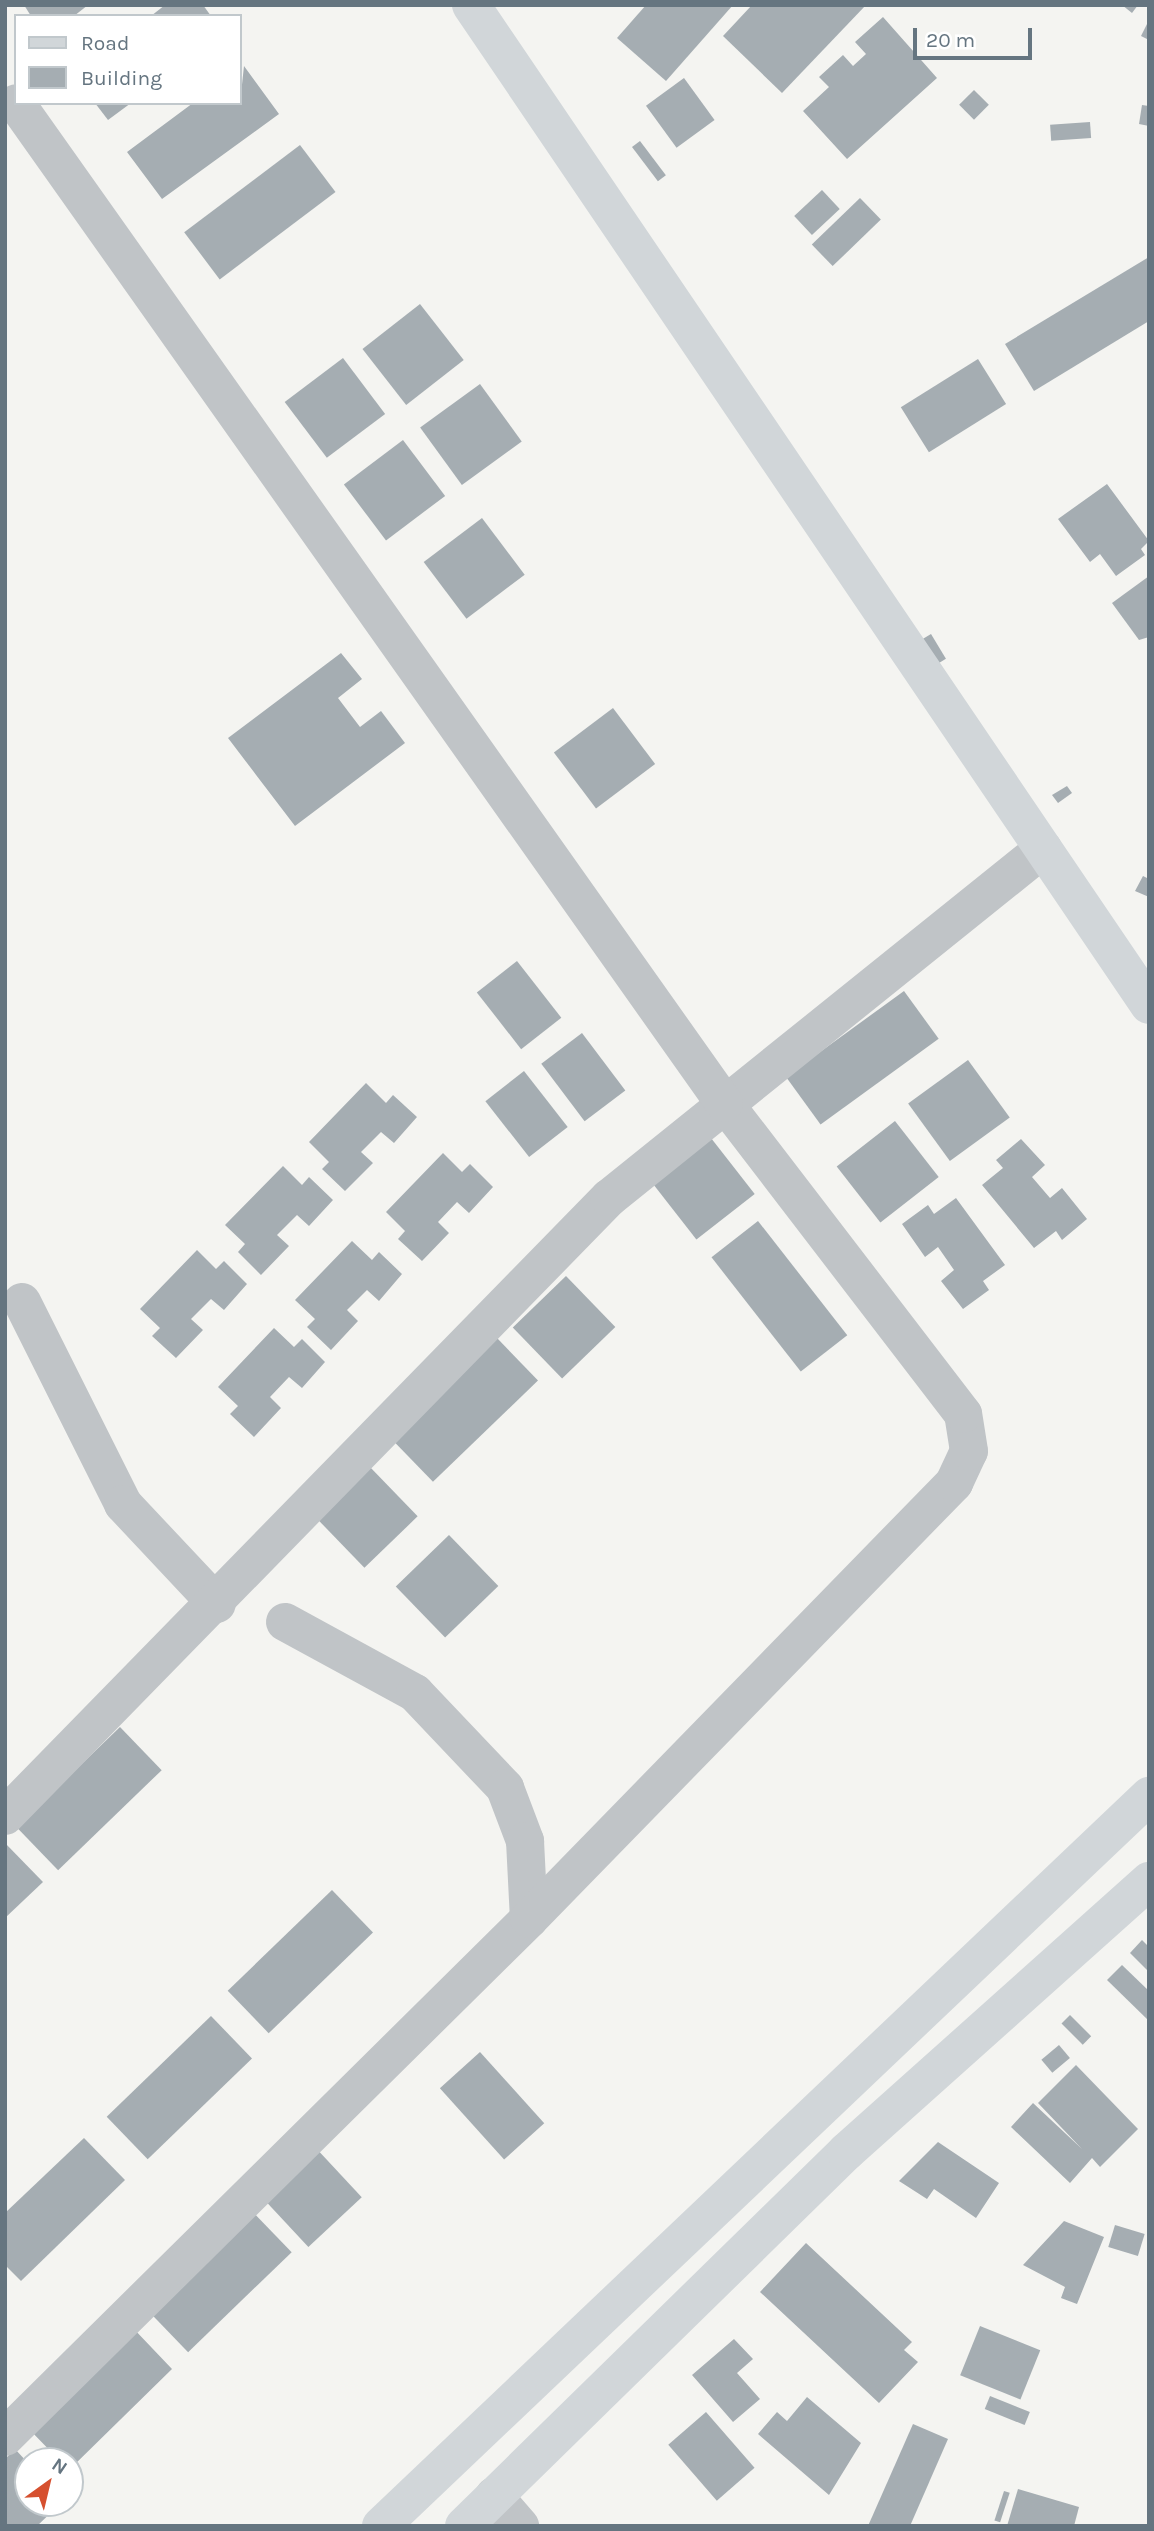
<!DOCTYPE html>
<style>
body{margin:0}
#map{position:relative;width:1154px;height:2531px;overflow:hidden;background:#f4f4f1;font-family:Karla,sans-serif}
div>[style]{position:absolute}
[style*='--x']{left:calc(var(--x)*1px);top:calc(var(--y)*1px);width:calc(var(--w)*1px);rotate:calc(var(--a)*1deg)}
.building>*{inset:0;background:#a5adb2;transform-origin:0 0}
.street>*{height:38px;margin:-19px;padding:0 19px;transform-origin:19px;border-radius:19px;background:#c0c4c7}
.secondary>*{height:38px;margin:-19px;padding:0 19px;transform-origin:19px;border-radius:19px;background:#d1d6d9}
span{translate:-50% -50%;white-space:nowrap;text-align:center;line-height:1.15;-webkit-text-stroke:7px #fff;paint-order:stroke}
.frame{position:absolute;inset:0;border:7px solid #657580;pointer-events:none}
.legend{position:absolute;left:14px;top:14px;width:228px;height:91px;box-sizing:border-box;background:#fff;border:2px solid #c1c8cc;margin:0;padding:9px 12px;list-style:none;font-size:21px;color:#657580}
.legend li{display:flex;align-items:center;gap:14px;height:35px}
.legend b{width:35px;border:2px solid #c1c8cc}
.north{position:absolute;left:14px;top:2447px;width:70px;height:70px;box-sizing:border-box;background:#fff;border:2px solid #c1c8cc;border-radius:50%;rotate:34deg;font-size:19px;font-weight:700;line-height:28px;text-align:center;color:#657580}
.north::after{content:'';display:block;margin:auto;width:24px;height:32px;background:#d6502f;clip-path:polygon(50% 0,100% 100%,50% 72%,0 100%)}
.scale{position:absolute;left:913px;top:28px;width:119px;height:32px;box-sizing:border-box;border:4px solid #657580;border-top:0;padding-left:9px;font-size:21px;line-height:24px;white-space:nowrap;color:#657580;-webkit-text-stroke:5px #fff;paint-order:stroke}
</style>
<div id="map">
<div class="building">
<i style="clip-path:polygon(24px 5px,88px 5px,74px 16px,31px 16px)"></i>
<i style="clip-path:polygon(165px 5px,203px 5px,211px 16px,151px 16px)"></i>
<i style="clip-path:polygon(646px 5px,733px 5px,666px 81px,617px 38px)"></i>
<i style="clip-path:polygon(752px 5px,866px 5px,782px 93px,723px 36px)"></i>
<i style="clip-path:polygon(1122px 5px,1138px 5px,1132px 13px)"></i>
<i style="clip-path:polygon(883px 17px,937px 78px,847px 159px,803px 111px,829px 87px,819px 77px,843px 55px,853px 66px,866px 54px,855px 42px)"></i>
<i style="clip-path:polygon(1149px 20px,1149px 40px,1141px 36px)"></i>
<i style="clip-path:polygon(244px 66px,279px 114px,162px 199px,127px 152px,193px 103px,240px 103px)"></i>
<i style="left:684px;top:78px;width:52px;height:47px;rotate:54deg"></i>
<i style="left:974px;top:90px;width:21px;height:21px;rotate:45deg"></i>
<i style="clip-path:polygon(95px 103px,131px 103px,108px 120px)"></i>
<i style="clip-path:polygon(1142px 105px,1149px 106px,1149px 126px,1139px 124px)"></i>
<i style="left:1090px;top:122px;width:16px;height:40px;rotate:86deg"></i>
<i style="left:640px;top:141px;width:43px;height:10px;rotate:53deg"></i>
<i style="left:300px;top:145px;width:59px;height:145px;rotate:53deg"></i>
<i style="left:822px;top:190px;width:26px;height:38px;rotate:47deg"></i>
<i style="left:860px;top:198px;width:30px;height:67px;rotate:46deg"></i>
<i style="clip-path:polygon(1149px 257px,1149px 321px,1034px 391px,1005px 344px)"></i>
<i style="left:420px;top:304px;width:71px;height:73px;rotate:52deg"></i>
<i style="left:343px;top:358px;width:70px;height:73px;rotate:53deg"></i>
<i style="left:978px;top:359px;width:53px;height:91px;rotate:58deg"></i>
<i style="left:480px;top:384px;width:71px;height:74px;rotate:54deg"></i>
<i style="left:403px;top:440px;width:70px;height:74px;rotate:53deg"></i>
<i style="clip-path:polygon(1107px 484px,1149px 541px,1141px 549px,1145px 555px,1116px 576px,1100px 554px,1090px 562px,1058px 519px)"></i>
<i style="left:482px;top:518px;width:71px;height:73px;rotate:53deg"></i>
<i style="clip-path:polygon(1149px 576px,1149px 637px,1139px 640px,1112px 603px)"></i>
<i style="left:931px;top:634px;width:29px;height:22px;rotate:59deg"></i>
<i style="clip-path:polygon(341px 653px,362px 679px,338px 698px,360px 727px,381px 711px,405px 743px,295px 826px,228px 738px)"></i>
<i style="left:613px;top:708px;width:70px;height:74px;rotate:53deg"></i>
<i style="clip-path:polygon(1067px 786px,1072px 793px,1058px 803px,1052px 795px)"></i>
<i style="clip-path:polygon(1143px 876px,1149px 879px,1149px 897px,1135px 891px)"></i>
<i style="left:517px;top:961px;width:72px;height:51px;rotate:52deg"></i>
<i style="left:904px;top:991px;width:59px;height:146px;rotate:54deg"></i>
<i style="left:582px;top:1033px;width:72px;height:51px;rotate:53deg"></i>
<i style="left:968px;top:1060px;width:71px;height:74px;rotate:54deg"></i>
<i style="left:524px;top:1071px;width:71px;height:49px;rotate:52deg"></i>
<i style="clip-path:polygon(366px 1083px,386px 1103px,393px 1095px,417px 1117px,394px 1143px,381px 1132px,361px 1152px,373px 1163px,345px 1191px,322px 1169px,329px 1162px,309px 1142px)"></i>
<i style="left:895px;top:1121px;width:71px;height:74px;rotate:52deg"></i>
<i style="left:711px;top:1138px;width:71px;height:74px;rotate:52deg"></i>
<i style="clip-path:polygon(1021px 1139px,1045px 1165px,1032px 1177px,1050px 1198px,1062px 1188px,1087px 1219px,1062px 1240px,1056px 1231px,1034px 1248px,982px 1185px,1003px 1168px,996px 1160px)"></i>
<i style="clip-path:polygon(443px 1153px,462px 1172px,470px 1164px,493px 1187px,469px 1213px,457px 1202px,438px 1222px,449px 1233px,422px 1261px,398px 1239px,405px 1231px,386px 1212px)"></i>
<i style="clip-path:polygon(283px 1166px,302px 1185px,309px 1177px,333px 1200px,309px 1226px,297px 1215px,277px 1235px,289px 1246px,261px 1275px,238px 1252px,245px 1244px,225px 1225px)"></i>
<i style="clip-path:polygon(956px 1198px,1005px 1265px,983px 1281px,989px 1290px,963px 1309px,941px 1281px,954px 1270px,938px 1247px,925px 1257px,902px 1224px,928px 1205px,934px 1214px)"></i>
<i style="left:758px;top:1221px;width:145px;height:59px;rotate:52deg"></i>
<i style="clip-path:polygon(352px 1241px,372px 1260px,379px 1252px,402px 1274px,379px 1301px,367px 1290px,347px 1310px,358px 1321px,331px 1350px,307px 1327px,315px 1319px,295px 1300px)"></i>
<i style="clip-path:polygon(197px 1250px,216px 1269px,224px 1261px,247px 1284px,224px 1310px,211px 1299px,191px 1319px,203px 1330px,176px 1358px,152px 1336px,160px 1328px,140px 1309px)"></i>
<i style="left:566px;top:1276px;width:71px;height:74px;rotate:46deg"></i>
<i style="clip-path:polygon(274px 1328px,294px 1347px,302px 1339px,325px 1362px,302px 1388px,289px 1377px,270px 1397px,281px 1408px,254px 1437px,230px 1414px,238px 1406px,218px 1387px)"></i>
<i style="left:497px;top:1338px;width:59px;height:146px;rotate:46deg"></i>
<i style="left:369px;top:1466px;width:70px;height:74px;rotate:46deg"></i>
<i style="left:449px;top:1535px;width:71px;height:74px;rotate:46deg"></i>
<i style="left:120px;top:1727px;width:60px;height:144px;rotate:46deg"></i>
<i style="clip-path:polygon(5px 1843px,43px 1882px,5px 1918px)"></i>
<i style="left:332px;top:1890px;width:59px;height:145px;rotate:46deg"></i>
<i style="clip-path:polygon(1142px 1940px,1149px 1947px,1149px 1972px,1130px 1953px)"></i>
<i style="clip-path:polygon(1122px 1965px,1149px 1991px,1149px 2021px,1107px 1980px)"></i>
<i style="left:1070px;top:2015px;width:30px;height:12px;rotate:45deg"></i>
<i style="left:211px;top:2016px;width:59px;height:145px;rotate:46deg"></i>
<i style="left:1059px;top:2045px;width:17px;height:23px;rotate:50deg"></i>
<i style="left:480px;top:2052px;width:96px;height:54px;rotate:48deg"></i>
<i style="clip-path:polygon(1076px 2065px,1138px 2129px,1100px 2167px,1092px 2158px,1070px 2183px,1011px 2127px,1033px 2103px,1082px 2149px,1038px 2103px)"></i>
<i style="clip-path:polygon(84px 2138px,125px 2180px,21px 2281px,5px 2265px,5px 2213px)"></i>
<i style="clip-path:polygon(938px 2142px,999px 2183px,976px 2218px,934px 2189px,927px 2199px,899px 2181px)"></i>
<i style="left:314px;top:2146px;width:70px;height:73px;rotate:47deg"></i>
<i style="left:250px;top:2209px;width:60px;height:144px;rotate:46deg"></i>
<i style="clip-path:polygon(1064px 2221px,1104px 2237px,1077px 2304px,1061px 2298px,1065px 2287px,1023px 2265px)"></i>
<i style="left:1115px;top:2225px;width:31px;height:23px;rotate:17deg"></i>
<i style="clip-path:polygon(806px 2243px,912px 2342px,904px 2350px,918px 2362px,879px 2403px,760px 2292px)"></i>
<i style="left:980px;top:2326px;width:65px;height:53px;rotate:22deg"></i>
<i style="clip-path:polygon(132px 2327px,172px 2369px,70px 2469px,70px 2461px,60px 2461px,27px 2427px)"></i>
<i style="clip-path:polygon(734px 2339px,753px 2359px,737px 2373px,760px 2399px,733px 2422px,692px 2375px)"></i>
<i style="left:990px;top:2396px;width:43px;height:14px;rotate:22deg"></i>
<i style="clip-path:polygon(807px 2397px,861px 2443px,829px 2495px,758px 2434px,777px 2412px,787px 2421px)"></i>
<i style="left:706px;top:2412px;width:74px;height:50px;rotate:49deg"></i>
<i style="clip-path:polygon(913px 2424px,948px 2439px,910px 2526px,868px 2526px)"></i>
<i style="clip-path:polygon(15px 2449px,28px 2463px,28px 2503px,61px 2503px,37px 2526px,5px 2526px,5px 2459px)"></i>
<i style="clip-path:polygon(1018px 2489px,1079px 2507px,1074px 2526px,1007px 2526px)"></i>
<i style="left:1004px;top:2491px;width:6px;height:31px;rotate:18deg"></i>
</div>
<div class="street">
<i style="--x:22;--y:1302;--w:226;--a:63.4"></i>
<i style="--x:123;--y:1504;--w:137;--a:46.8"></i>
<i style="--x:285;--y:1622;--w:148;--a:28.6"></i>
<i style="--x:415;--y:1693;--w:131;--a:46.5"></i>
<i style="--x:505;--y:1788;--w:57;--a:69.3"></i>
<i style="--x:525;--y:1841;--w:78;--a:87.1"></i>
<i style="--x:5;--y:1816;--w:864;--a:-45.66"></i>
<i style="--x:609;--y:1198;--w:557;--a:-38.8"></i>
<i style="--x:5;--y:2437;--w:737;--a:-44.67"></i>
<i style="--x:529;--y:1919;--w:609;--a:-45.73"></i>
<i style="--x:954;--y:1483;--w:35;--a:-65"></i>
<i style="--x:969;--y:1451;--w:37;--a:-99"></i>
<i style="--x:963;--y:1414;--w:392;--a:-127.5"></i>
<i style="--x:724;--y:1103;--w:1225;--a:-125.3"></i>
<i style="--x:494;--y:2496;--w:40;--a:49"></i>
</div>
<div class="secondary">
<i style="--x:471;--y:5;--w:1208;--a:55.86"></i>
<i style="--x:381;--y:2526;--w:1060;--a:-43.55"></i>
<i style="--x:464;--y:2526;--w:535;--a:-44.39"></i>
<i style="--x:846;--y:2152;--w:407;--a:-41.8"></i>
</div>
<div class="frame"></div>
<ul class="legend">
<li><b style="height:9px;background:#d1d6d9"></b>Road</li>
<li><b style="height:19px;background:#a5adb2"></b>Building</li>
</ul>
<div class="north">N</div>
<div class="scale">20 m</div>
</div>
